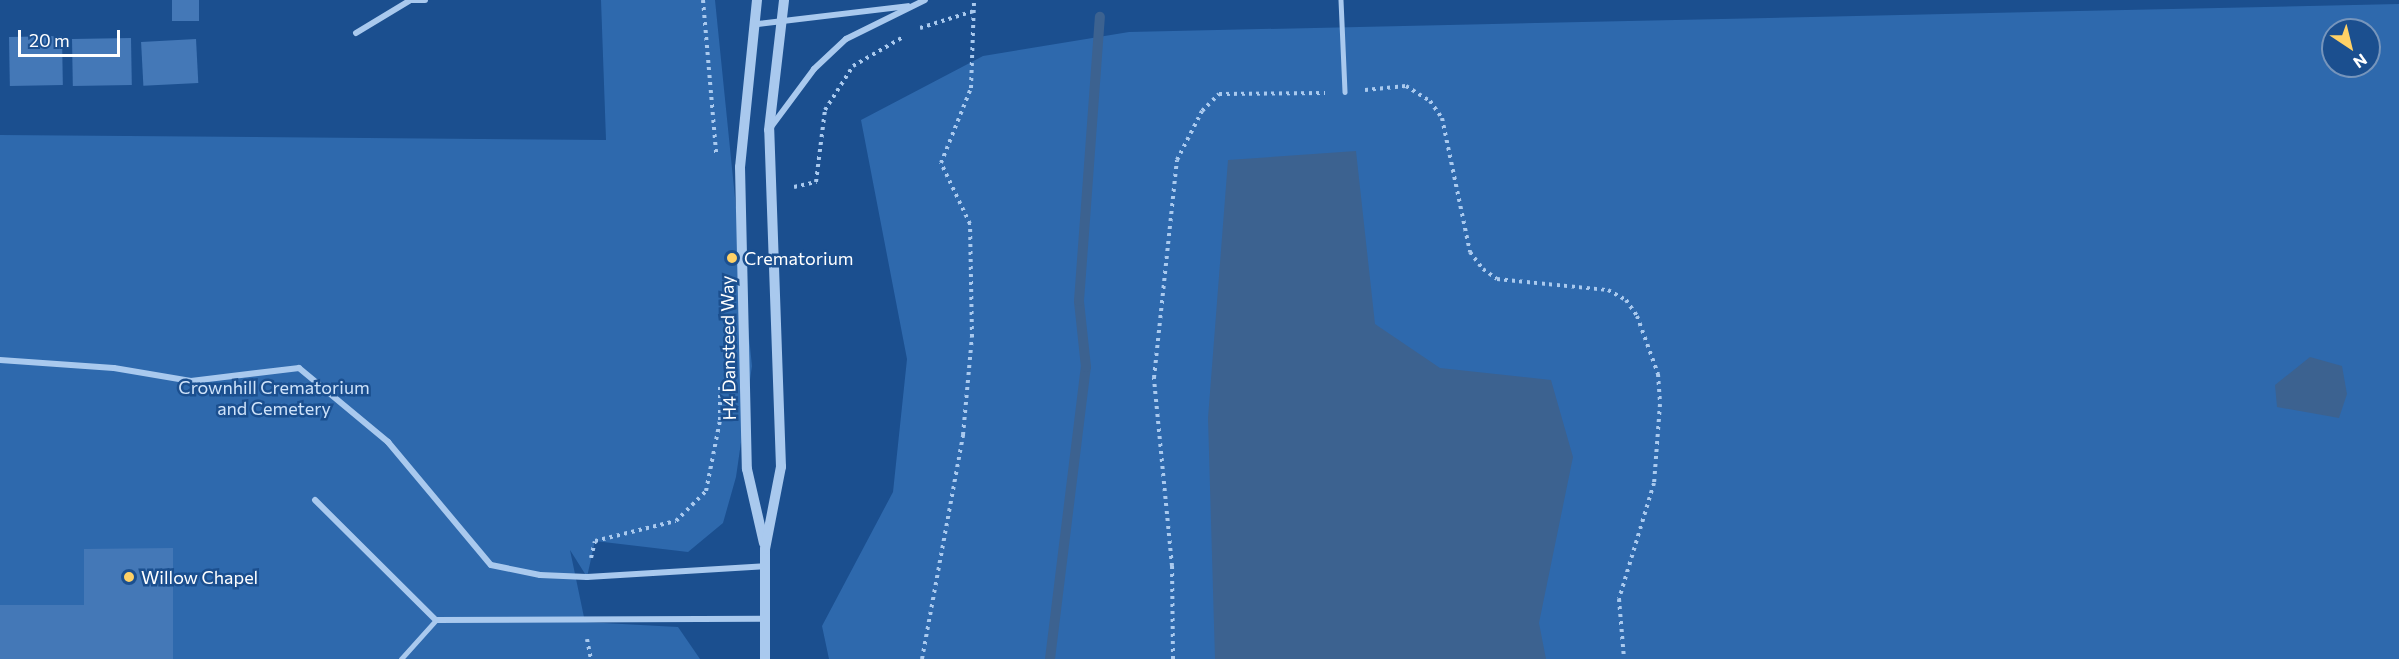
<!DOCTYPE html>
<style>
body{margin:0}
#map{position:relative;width:2399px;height:659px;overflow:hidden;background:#1b4f8f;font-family:Commissioner,sans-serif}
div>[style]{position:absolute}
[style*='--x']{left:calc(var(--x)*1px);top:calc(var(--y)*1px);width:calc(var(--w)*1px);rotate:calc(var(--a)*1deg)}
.green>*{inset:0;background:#2e69ad}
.water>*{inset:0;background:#3c6290}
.stream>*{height:10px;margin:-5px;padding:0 5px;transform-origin:5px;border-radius:5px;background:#3c6290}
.building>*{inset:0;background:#4478b7;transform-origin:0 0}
.path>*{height:4px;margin-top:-2px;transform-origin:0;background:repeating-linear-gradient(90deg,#a9c9ee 0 3px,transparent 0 7.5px)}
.service>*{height:4.5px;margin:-2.25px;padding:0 2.25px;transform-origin:2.25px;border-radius:2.25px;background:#a9c9ee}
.minor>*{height:6px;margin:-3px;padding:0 3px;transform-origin:3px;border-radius:3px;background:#a9c9ee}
.tertiary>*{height:10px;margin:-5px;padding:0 5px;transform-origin:5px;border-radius:5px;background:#a9c9ee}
.dots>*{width:16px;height:16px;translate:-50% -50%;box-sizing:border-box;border:3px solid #1b4f8f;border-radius:50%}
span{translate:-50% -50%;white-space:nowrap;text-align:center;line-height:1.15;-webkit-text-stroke:5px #1b4f8f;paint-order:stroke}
.poi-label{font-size:18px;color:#fff}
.left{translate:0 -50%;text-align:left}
.street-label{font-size:18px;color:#fff}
.park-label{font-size:18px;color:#cfe3fa}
.north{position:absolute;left:2321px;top:18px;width:60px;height:60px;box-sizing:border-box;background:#1b4f8f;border:2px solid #7695bc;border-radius:50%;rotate:145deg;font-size:16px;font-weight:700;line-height:24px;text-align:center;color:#fff}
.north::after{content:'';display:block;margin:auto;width:21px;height:27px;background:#ffd166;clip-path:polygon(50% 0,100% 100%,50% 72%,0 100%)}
.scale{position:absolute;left:18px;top:30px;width:102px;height:27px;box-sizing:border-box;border:3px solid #fff;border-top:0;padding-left:8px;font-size:18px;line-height:21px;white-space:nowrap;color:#fff;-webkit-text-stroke:4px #1b4f8f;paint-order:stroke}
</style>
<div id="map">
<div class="green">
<i style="clip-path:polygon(601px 0,715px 0,752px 366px,736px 477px,723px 523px,688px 552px,595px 541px,587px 577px,570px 550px,585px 622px,678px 627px,700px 659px,0 659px,0 135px,606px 140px)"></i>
<i style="clip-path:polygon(evenodd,2399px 4px,2399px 659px,829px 659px,822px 626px,893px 492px,907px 359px,861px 120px,983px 56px,1129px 32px,2399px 4px,2333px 30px,2369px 30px,2369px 66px,2333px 66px,2333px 30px)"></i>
</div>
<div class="water">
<i style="clip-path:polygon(1356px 151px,1375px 324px,1440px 368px,1551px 380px,1573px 457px,1539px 623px,1546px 659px,1215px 659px,1208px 418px,1228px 160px)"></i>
<i style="clip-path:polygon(2310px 357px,2342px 366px,2347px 394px,2339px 418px,2277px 407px,2275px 385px)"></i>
</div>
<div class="stream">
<i style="--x:1050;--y:659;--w:294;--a:-83"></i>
<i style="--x:1086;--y:367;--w:66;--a:-96.1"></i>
<i style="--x:1079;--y:301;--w:285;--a:-85.8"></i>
</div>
<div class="building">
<i style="left:172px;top:0;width:27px;height:21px"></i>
<i style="left:62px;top:36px;width:49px;height:53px;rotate:89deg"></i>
<i style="left:131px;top:38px;width:47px;height:59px;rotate:89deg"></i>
<i style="left:196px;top:39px;width:44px;height:55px;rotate:87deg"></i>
<i style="clip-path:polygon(173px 548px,173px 659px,0 659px,0 605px,84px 605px,84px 549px)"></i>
</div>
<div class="path">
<i style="--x:703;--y:0;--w:154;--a:85.1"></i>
<i style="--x:920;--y:28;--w:57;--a:-17.5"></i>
<i style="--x:1365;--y:90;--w:41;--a:-5.6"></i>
<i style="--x:1406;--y:86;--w:28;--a:32"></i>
<i style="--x:1430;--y:101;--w:21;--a:55"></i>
<i style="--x:1442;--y:118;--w:137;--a:78.2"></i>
<i style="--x:1470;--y:252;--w:21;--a:53"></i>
<i style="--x:1483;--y:269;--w:17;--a:36"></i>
<i style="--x:1497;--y:279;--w:112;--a:5.7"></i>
<i style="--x:1608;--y:290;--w:21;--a:29"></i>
<i style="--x:1626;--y:300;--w:19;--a:55"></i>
<i style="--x:1637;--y:316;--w:62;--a:70.1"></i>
<i style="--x:1658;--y:374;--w:30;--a:86"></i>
<i style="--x:1660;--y:404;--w:79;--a:94.3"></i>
<i style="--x:1654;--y:483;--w:121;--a:106.8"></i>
<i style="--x:1619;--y:599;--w:60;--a:85.2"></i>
<i style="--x:794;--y:187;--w:23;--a:-13"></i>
<i style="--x:816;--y:182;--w:73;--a:-82.9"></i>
<i style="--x:825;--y:110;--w:52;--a:-57.5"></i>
<i style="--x:853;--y:66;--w:58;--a:-30.1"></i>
<i style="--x:591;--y:558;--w:17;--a:-77"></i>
<i style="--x:595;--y:541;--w:83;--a:-13.9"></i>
<i style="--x:676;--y:521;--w:42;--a:-45"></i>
<i style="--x:706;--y:491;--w:72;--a:-78.8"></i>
<i style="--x:720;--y:420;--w:35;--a:-90"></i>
<i style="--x:587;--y:639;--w:20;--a:79"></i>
<i style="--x:922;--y:659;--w:228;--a:-79.6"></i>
<i style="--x:963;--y:435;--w:98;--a:-84.8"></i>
<i style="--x:972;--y:337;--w:113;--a:-91"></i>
<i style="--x:970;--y:224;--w:68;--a:-115.4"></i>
<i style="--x:941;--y:163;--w:81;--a:-68.2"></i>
<i style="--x:971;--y:88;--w:88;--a:-88"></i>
<i style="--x:1173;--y:659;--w:93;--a:-90.6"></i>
<i style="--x:1172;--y:566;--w:189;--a:-95.5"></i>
<i style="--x:1154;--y:378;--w:219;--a:-84"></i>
<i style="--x:1177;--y:160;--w:55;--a:-63"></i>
<i style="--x:1202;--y:111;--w:24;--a:-45"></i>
<i style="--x:1219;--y:94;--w:106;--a:-0.5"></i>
</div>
<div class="service">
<i style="--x:1341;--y:0;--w:92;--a:87.5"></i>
<i style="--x:401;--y:659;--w:52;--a:-48.1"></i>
</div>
<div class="minor">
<i style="--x:409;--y:0;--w:16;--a:0"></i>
<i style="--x:758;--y:24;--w:151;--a:-6.8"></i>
<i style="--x:356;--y:33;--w:62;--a:-31.1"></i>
<i style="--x:771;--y:127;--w:72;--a:-53.4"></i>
<i style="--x:814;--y:69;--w:44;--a:-43.2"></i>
<i style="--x:846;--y:39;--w:88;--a:-26.3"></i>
<i style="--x:0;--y:360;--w:114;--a:4"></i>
<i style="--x:114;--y:368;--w:78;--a:9.6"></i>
<i style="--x:191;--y:381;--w:109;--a:-6.9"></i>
<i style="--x:299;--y:368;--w:116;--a:39.7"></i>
<i style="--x:388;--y:442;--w:160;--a:50.1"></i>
<i style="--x:491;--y:565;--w:50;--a:11.5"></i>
<i style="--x:540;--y:575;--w:47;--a:2.4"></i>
<i style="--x:587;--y:577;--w:178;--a:-3.5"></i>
<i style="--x:315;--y:500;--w:170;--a:44.8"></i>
<i style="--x:436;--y:620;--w:329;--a:-0.2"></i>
</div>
<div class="tertiary">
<i style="--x:757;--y:0;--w:168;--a:95.8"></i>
<i style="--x:740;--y:167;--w:302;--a:88.7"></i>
<i style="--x:747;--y:469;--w:76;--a:77.1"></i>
<i style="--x:765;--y:659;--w:110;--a:-90"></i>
<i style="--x:765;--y:549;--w:84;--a:-79"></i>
<i style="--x:781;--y:467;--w:337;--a:-92"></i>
<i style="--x:769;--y:130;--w:131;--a:-83.4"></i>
</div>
<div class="dots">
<i style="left:732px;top:258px;background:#ffd166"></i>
<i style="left:129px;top:577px;background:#ffd166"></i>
</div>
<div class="poi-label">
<span class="left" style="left:744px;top:258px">Crematorium</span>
<span class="left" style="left:141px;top:577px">Willow Chapel</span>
</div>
<div class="street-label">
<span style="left:728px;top:348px;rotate:-91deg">H4 Dansteed Way</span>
</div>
<div class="park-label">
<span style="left:274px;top:398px">Crownhill Crematorium<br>and Cemetery</span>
</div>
<div class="north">N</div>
<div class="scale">20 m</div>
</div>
